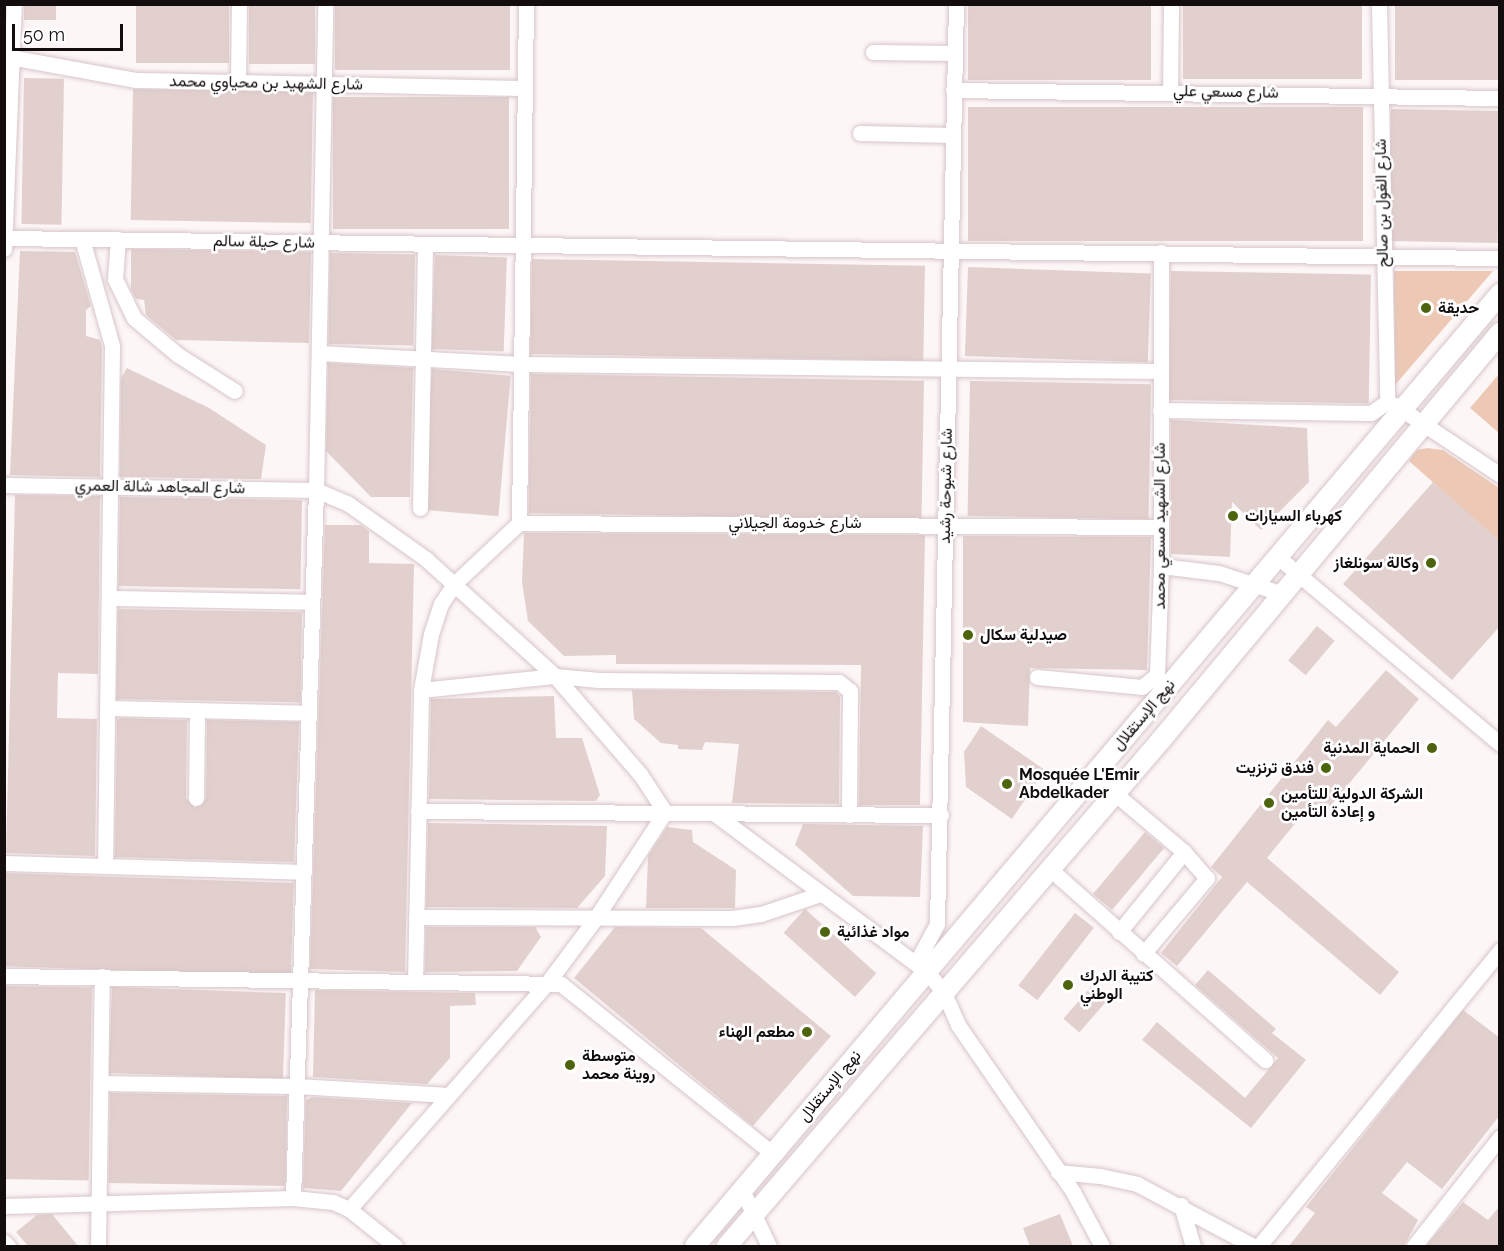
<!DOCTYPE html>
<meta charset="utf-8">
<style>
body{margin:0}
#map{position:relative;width:1504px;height:1251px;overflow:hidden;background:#fdf6f7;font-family:Raleway,Vazirmatn,sans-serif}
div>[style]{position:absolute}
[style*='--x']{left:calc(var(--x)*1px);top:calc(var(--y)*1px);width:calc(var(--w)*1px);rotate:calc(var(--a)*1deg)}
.green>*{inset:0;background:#edc9b5}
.building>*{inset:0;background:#e2d0ce;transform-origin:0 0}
.roads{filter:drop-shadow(0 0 2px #d7c5c9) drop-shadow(0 0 2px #d7c5c9)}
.minor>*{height:15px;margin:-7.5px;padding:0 7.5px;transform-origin:7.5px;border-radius:7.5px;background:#fff}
.major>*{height:20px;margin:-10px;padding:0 10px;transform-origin:10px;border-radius:10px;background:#fff}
.dots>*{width:16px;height:16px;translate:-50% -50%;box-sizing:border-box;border:3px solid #fff;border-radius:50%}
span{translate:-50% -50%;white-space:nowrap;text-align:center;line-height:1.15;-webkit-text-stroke:5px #fff;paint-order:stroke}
.street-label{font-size:16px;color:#130d0e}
.poi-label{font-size:16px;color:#130d0e;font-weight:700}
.left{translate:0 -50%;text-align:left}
.right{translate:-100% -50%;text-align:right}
.frame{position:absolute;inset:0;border:6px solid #130d0e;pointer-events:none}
.scale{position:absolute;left:12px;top:24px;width:111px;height:27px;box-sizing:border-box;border:3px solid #130d0e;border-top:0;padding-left:8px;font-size:18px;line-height:21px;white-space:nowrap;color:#130d0e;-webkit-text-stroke:4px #fff;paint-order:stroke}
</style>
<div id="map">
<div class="green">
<i style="clip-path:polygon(1394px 271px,1493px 271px,1395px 385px)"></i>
<i style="clip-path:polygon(1499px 374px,1499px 433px,1470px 408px)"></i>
<i style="clip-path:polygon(1427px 448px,1443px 450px,1499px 488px,1499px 541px,1409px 461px,1417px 450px)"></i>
</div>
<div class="building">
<i style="left:24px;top:4px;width:32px;height:16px"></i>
<i style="left:136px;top:4px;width:93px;height:59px"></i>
<i style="left:249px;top:4px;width:66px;height:60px"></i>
<i style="left:335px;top:4px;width:175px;height:66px"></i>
<i style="left:968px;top:4px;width:183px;height:76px"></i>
<i style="left:1183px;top:4px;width:179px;height:75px"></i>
<i style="left:1395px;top:4px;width:105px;height:76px"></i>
<i style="left:24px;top:78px;width:40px;height:146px;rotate:1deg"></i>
<i style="left:133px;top:89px;width:180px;height:131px;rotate:1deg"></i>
<i style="left:509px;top:97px;width:132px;height:176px;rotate:90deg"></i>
<i style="left:968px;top:107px;width:395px;height:134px"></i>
<i style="left:1391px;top:109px;width:109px;height:132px;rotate:1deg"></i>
<i style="clip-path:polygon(131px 249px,311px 252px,309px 343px,176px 340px,146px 315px,144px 300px,136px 299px,131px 290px)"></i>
<i style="clip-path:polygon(20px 251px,75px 252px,91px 306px,86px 310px,86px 336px,100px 340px,102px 347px,100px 477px,10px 475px)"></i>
<i style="left:330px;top:253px;width:85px;height:91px;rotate:1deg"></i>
<i style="left:435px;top:255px;width:72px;height:94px;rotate:2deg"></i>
<i style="left:532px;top:259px;width:393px;height:95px;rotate:1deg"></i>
<i style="left:968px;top:267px;width:183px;height:89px;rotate:2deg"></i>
<i style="left:1171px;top:271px;width:200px;height:129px;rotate:1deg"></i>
<i style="clip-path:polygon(328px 363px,413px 368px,410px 497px,371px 497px,326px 451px)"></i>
<i style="clip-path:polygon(127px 368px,209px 408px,266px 445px,261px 479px,120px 477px,121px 378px)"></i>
<i style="left:432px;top:369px;width:79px;height:141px;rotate:5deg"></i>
<i style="left:531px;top:374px;width:393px;height:139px;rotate:1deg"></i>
<i style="left:970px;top:381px;width:181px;height:135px;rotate:1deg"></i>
<i style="clip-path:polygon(1171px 420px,1307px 428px,1309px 482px,1261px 530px,1232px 502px,1230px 557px,1171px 554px)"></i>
<i style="clip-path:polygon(1433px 482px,1500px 541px,1500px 626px,1452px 680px,1343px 584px)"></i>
<i style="clip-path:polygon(15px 495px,100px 496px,98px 674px,58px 673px,57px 718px,97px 719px,95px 856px,6px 853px)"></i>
<i style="left:120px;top:497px;width:182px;height:89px;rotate:1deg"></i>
<i style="clip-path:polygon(325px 525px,361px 525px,369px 531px,369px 563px,414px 564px,405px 972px,310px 969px)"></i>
<i style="clip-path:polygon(524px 533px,925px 535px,920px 805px,859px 805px,861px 665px,616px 664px,616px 655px,564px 656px,528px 621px,522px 582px)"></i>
<i style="clip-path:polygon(963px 536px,1151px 537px,1147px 670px,1030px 668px,1028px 726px,963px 722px)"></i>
<i style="left:118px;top:609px;width:184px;height:90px;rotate:1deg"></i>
<i style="left:1317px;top:626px;width:23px;height:45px;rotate:40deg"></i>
<i style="clip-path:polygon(1386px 670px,1419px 699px,1323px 815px,1311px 804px,1267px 858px,1399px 972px,1380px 995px,1247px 882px,1177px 966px,1161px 953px,1222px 877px,1211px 867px,1328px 720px,1336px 727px)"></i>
<i style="clip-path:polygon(632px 690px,835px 692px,840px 696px,839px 804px,732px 803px,739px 744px,705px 742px,702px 750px,678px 749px,678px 745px,661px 743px,634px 719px)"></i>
<i style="clip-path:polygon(554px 696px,556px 738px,582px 738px,600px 795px,596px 801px,429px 799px,431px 699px)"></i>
<i style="clip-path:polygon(120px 718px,187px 720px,186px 798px,195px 808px,206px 798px,207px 720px,299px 722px,294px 862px,115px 857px,117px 720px)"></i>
<i style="clip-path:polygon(981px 726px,1045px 770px,1012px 819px,966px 787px,964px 752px)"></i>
<i style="clip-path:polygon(428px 823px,607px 826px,605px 876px,577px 908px,426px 907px)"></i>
<i style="clip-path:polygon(803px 824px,923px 826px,920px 897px,853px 896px,795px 845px)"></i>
<i style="clip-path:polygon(667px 827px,692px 830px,693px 842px,736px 870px,735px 908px,646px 908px,648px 856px)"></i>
<i style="left:1145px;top:832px;width:25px;height:81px;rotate:40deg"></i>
<i style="left:4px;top:873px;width:290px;height:93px;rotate:2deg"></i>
<i style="left:805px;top:909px;width:96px;height:32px;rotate:42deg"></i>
<i style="left:1075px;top:913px;width:24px;height:92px;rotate:38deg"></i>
<i style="clip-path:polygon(426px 927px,535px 927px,541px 937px,517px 971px,425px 972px)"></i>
<i style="clip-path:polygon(615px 927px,701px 928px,831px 1036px,753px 1126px,574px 978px)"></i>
<i style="clip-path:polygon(1208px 970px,1276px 1029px,1272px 1033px,1306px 1060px,1251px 1128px,1142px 1040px,1157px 1022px,1245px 1098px,1278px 1058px,1195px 985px)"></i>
<i style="left:4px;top:986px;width:88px;height:193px;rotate:1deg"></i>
<i style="left:112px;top:987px;width:174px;height:86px;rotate:2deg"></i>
<i style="left:1091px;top:987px;width:21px;height:42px;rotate:41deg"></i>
<i style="clip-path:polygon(315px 990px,475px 993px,476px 1005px,450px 1006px,450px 1058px,427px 1084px,313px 1077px)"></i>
<i style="clip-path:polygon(1463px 1010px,1500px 1038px,1500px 1115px,1442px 1189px,1407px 1162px,1382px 1193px,1418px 1220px,1404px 1246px,1289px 1246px,1315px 1213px,1306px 1207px)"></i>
<i style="left:110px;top:1093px;width:177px;height:90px;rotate:1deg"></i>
<i style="clip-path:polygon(312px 1097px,412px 1103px,341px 1191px,303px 1188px,306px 1100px)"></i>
<i style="clip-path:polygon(1463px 1202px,1488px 1220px,1500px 1206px,1500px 1246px,1426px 1246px)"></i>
<i style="clip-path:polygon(52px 1214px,78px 1246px,28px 1246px,16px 1232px,37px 1215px)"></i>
<i style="clip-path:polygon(1060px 1214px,1073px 1246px,1030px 1246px,1023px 1228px)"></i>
</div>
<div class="roads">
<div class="minor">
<i style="--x:1379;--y:4;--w:398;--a:88.8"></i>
<i style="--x:873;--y:52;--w:81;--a:0.7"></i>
<i style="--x:4;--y:56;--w:134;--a:10.3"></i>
<i style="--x:136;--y:80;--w:388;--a:1.2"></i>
<i style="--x:238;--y:82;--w:78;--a:-89.3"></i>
<i style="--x:953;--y:90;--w:547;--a:0.84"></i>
<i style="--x:1170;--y:91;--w:87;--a:-89.3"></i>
<i style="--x:860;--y:133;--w:92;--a:1.2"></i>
<i style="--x:4;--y:238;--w:1496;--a:0.77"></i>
<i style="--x:82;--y:239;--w:111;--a:74.3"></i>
<i style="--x:112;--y:346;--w:519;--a:90.77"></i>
<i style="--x:118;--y:239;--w:40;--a:94.3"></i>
<i style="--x:115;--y:279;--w:43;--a:64"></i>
<i style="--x:134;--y:318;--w:57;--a:40.1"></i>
<i style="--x:178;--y:355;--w:67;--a:32.3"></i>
<i style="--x:4;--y:249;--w:245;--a:-87.7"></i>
<i style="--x:319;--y:353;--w:202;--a:3.1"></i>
<i style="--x:521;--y:364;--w:639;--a:0.63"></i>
<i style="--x:1395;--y:405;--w:126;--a:33.7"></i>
<i style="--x:1160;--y:410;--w:211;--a:0.8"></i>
<i style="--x:1371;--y:413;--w:19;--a:-35"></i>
<i style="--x:4;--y:485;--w:312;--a:0.9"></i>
<i style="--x:316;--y:490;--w:34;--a:23"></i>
<i style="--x:347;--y:503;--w:97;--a:35.3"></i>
<i style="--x:426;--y:559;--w:174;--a:42.2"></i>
<i style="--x:555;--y:676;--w:130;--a:49.1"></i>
<i style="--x:640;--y:774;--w:45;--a:56.7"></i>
<i style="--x:665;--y:812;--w:128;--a:123.2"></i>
<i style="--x:595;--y:919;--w:79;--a:126.7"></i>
<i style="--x:548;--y:982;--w:302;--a:131.2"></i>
<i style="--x:420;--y:508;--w:263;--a:-88.9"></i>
<i style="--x:519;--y:523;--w:519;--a:-89.23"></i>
<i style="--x:1278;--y:557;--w:290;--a:40.1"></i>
<i style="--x:1161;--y:566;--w:58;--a:6.9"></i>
<i style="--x:1219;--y:573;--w:67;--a:18.2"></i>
<i style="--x:110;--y:598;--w:202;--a:1.1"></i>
<i style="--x:1037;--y:677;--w:105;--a:5.4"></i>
<i style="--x:1142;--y:687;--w:19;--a:-39"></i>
<i style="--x:1157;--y:675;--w:109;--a:-87.9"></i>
<i style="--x:1161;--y:566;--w:314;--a:-90"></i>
<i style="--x:421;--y:690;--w:135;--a:-6"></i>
<i style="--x:555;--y:676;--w:44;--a:5.2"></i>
<i style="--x:599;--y:680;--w:240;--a:0.5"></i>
<i style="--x:839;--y:682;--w:14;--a:39"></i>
<i style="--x:850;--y:691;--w:124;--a:90.5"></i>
<i style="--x:108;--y:708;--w:201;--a:1.4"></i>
<i style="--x:1093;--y:775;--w:119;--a:40.2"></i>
<i style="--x:1184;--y:852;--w:35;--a:49"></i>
<i style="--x:1207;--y:878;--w:99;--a:130.1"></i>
<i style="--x:196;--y:798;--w:88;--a:-89.3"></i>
<i style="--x:418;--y:811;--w:523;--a:0.44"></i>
<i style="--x:715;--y:814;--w:266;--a:36.7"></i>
<i style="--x:928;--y:973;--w:26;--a:51"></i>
<i style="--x:944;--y:993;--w:35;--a:66"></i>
<i style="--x:958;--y:1025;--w:203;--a:55.4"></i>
<i style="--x:1073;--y:1192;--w:61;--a:61.8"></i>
<i style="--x:4;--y:863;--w:300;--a:1.7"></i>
<i style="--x:1050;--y:869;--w:288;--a:41.6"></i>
<i style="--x:416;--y:917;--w:316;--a:0.2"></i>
<i style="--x:732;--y:918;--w:29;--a:-8"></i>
<i style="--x:761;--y:914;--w:62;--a:-18.7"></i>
<i style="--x:1119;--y:932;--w:103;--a:-50.9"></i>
<i style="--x:916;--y:963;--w:44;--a:-61.7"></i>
<i style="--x:937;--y:924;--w:920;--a:-88.82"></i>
<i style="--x:4;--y:976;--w:557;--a:0.82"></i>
<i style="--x:561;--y:984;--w:272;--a:38.7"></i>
<i style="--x:415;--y:981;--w:291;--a:-88.8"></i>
<i style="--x:421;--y:690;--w:57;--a:-79.9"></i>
<i style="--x:431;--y:634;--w:32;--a:-72"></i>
<i style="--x:441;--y:604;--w:24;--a:-57"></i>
<i style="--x:454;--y:584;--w:89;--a:-43.2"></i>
<i style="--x:519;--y:523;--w:642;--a:0.36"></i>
<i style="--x:101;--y:1083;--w:196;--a:0.9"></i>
<i style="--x:297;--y:1086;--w:152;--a:3.4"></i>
<i style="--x:1058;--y:1172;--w:42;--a:5.4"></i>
<i style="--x:1100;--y:1176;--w:38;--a:12"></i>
<i style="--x:1137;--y:1184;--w:132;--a:28.1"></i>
<i style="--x:742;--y:1190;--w:62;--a:64.3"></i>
<i style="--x:293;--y:1198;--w:708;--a:-88.14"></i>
<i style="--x:316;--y:490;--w:486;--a:-88.9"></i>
<i style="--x:1181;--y:1205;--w:43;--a:73.7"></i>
<i style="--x:4;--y:1206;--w:289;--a:-1.6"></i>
<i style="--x:293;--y:1198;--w:40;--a:5.7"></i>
<i style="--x:333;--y:1202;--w:17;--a:24"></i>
<i style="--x:349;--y:1209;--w:59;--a:38.8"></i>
<i style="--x:4;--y:1242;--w:6;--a:45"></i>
<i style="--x:98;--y:1246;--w:270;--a:-89.2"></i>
<i style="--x:1259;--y:1246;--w:382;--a:-50.8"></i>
<i style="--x:1414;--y:1246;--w:139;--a:-51.7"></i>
</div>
<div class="major">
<i style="--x:695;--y:1246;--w:1247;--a:-49.78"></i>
<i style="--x:727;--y:1246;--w:667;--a:-49.38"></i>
<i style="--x:1161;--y:740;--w:530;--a:-50.21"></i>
</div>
</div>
<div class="dots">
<i style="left:1426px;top:308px;background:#4e630e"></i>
<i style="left:1233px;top:516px;background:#4e630e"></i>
<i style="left:1431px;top:563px;background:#4e630e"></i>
<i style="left:968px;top:635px;background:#4e630e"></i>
<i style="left:1432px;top:748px;background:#4e630e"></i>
<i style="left:1326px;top:768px;background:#4e630e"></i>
<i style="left:1007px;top:784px;background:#4e630e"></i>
<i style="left:1269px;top:803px;background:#4e630e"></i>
<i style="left:825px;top:932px;background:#4e630e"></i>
<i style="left:1068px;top:985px;background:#4e630e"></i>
<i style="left:807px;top:1032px;background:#4e630e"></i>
<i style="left:570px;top:1065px;background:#4e630e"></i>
</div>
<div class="street-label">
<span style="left:266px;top:83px;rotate:1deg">شارع الشهيد بن محياوي محمد</span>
<span style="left:1226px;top:92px;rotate:1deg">شارع مسعي علي</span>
<span style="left:1382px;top:203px;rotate:-91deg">شارع الغول بن صالح</span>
<span style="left:264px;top:242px;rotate:1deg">شارع حيلة سالم</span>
<span style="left:946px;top:486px;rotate:-89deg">شارع شبوحة رشيد</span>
<span style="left:160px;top:487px;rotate:1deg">شارع المجاهد شالة العمري</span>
<span style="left:795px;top:523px">شارع خدومة الجيلاني</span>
<span style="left:1160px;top:526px;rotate:-90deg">شارع الشهيد مسعي محمد</span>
<span style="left:1144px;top:715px;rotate:-50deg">نهج الإستقلال</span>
<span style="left:830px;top:1086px;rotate:-50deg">نهج الإستقلال</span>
</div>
<div class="poi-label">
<span class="left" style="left:1438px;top:308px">حديقة</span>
<span class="left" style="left:1245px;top:516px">كهرباء السيارات</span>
<span class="right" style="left:1419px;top:563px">وكالة سونلغاز</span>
<span class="left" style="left:980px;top:635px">صيدلية سكال</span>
<span class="right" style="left:1420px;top:748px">الحماية المدنية</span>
<span class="right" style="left:1314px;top:768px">فندق ترنزيت</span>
<span class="left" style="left:1019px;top:784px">Mosquée L'Emir<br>Abdelkader</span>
<span class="left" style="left:1281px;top:803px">الشركة الدولية للتأمين<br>و إعادة التأمين</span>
<span class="left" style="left:837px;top:932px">مواد غذائية</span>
<span class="left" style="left:1080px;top:985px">كتيبة الدرك<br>الوطني</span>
<span class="right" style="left:795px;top:1032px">مطعم الهناء</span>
<span class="left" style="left:582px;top:1065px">متوسطة<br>روينة محمد</span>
</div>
<div class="frame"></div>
<div class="scale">50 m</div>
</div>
